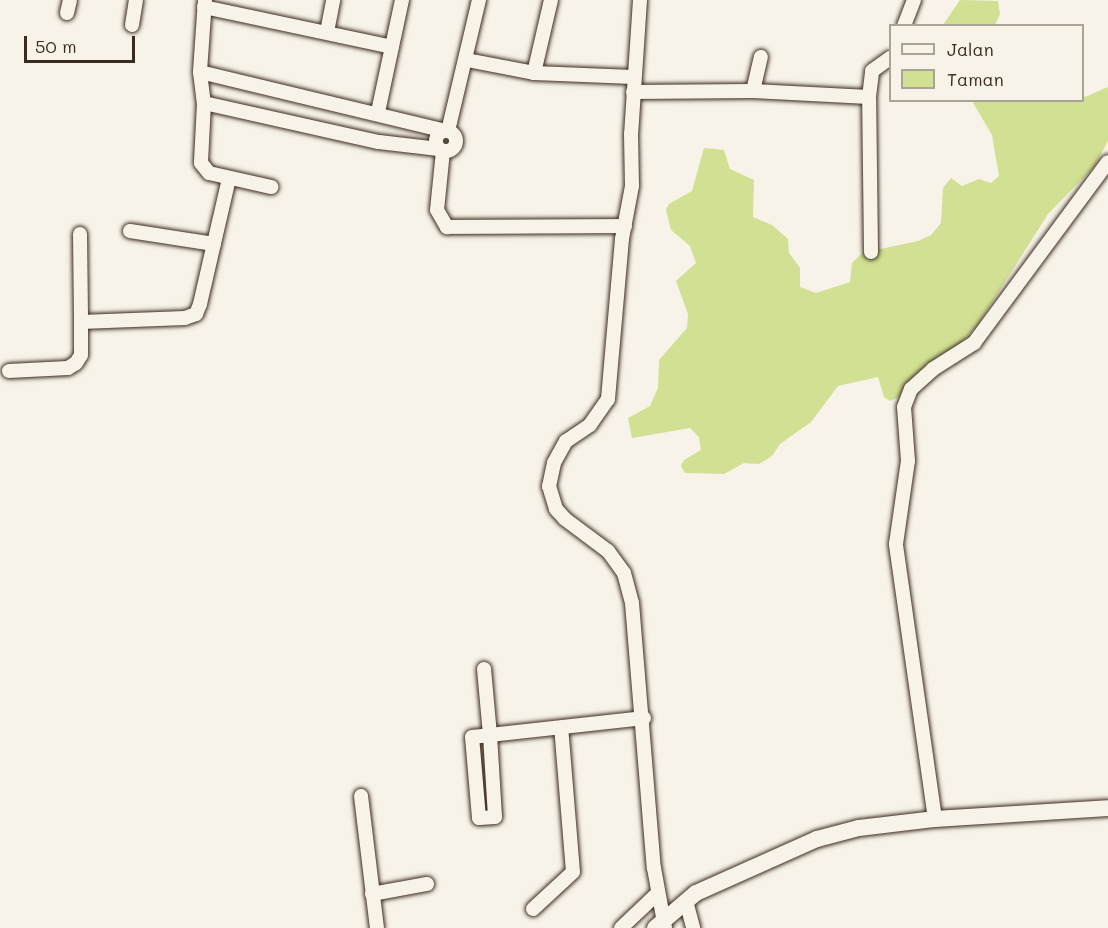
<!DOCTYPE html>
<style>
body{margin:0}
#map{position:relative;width:1108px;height:928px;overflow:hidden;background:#f7f3e8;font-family:Mali,sans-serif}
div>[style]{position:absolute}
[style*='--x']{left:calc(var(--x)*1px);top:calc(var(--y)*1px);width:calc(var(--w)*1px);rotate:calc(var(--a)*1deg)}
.green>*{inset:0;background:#d1e093}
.roads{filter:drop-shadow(0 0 2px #3b2a1e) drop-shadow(0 0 2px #3b2a1e)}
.minor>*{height:14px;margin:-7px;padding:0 7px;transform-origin:7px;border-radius:7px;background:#f7f3e8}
.minor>.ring{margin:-7px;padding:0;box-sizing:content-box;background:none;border:14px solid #f7f3e8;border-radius:50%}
.tertiary>*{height:16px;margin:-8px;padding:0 8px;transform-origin:8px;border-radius:8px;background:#f7f3e8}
span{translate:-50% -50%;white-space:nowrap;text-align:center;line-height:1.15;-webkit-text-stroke:4.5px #f7f3e8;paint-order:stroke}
.legend{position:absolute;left:889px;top:24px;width:195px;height:78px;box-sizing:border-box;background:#f7f3e8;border:2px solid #aca397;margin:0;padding:8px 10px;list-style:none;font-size:18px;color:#3b2a1e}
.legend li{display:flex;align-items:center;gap:12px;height:30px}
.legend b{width:30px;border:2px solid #aca397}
.scale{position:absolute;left:24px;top:36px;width:111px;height:27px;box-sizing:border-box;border:3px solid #3b2a1e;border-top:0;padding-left:8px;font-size:18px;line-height:21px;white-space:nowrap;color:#3b2a1e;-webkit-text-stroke:4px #f7f3e8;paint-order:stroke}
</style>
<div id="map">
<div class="green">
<i style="clip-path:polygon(960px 0,998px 1px,1000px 14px,995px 25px,943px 25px)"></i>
<i style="clip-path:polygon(1108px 87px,1108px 141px,1094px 167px,1048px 214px,979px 323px,953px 352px,915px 375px,899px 397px,890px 401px,884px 397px,878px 377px,838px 386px,811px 422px,780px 444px,772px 456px,759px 464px,744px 463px,724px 474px,685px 473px,681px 466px,684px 460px,701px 450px,699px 437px,690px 428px,632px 438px,628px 418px,650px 406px,658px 388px,659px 360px,687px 328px,688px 314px,676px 281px,696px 263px,690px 246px,671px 230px,666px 210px,669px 204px,692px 191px,704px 148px,724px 150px,730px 169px,754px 180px,753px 217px,772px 225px,788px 239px,789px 253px,800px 268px,800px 287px,816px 293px,850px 282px,852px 263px,862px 253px,918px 241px,931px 235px,941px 223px,943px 188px,951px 178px,962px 186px,979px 179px,991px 183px,999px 176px,992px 135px,972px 101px,1082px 100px,1083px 94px,1085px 97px)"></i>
</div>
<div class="roads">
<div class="minor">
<i style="--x:205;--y:0;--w:72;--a:94"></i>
<i style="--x:200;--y:72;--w:31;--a:83"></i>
<i style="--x:204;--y:103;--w:60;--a:92.9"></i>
<i style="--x:201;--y:163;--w:13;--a:51"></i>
<i style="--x:209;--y:173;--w:64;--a:12.7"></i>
<i style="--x:640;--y:0;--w:134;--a:93.8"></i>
<i style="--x:631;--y:134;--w:52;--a:88.9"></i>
<i style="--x:632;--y:186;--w:54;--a:100.7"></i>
<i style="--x:622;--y:239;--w:161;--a:95"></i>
<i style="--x:608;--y:399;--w:32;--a:125"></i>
<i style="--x:590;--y:425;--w:29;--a:146"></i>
<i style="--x:566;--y:441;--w:25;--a:119"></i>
<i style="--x:554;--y:463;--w:24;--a:102"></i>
<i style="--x:549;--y:486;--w:24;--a:73"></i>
<i style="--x:556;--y:509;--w:13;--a:48"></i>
<i style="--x:565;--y:519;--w:54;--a:36.7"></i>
<i style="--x:608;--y:551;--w:27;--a:54"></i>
<i style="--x:624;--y:573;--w:31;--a:75"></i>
<i style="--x:632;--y:603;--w:266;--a:85.3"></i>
<i style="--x:654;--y:868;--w:61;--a:79.6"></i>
<i style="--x:204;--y:7;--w:192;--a:12"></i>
<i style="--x:67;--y:13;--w:13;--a:-77"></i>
<i style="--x:132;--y:25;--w:25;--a:-81"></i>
<i style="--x:904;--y:26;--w:28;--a:-69"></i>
<i style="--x:327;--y:32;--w:33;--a:-79"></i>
<i style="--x:467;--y:60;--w:68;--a:11"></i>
<i style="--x:534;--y:73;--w:99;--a:2.3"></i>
<i style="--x:200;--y:72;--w:252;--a:13.5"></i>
<i style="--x:534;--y:73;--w:75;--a:-76.9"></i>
<i style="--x:753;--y:91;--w:35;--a:-77"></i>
<i style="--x:633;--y:92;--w:120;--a:-0.5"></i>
<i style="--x:753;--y:91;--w:116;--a:3"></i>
<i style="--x:204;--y:103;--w:179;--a:12.6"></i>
<i style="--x:379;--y:142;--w:60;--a:6.7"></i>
<i style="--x:378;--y:112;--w:115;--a:-77.9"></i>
<i class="ring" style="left:436px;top:131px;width:6px;height:6px"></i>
<i style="--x:448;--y:131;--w:135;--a:-76.7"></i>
<i style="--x:443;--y:151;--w:59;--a:95.8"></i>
<i style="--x:437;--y:210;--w:20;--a:60"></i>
<i style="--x:447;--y:227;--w:178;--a:-0.3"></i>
<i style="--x:130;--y:231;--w:85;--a:8.8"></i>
<i style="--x:80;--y:234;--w:88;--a:89.3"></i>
<i style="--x:81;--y:322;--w:104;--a:-2.2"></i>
<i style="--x:185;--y:318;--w:12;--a:-20"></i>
<i style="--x:196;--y:314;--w:11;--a:-68"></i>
<i style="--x:200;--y:304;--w:129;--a:-77"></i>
<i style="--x:871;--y:252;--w:155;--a:-90.7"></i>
<i style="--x:869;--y:97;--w:26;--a:-83"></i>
<i style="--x:872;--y:71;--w:22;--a:-36"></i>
<i style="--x:9;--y:371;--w:59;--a:-2.9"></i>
<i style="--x:68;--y:368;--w:9;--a:-32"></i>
<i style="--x:76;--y:363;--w:9;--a:-58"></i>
<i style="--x:81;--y:355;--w:33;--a:-90"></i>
<i style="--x:484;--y:669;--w:66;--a:84.8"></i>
<i style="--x:490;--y:735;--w:82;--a:86.5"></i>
<i style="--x:495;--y:817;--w:16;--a:176"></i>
<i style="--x:479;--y:818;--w:81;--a:-94.9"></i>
<i style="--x:472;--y:737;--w:18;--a:-6"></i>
<i style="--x:490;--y:735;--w:155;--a:-6.3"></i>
<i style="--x:361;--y:796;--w:133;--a:83.1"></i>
<i style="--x:935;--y:819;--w:278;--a:-98.1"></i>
<i style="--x:896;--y:544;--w:84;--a:-81.8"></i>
<i style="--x:908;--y:461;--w:54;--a:-94.2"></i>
<i style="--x:904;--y:407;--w:19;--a:-69"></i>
<i style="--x:911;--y:389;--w:30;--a:-42"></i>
<i style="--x:933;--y:369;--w:49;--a:-32.4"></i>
<i style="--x:974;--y:343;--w:225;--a:-53.5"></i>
<i style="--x:372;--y:894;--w:56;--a:-10.3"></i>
<i style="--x:686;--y:901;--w:28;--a:75"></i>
<i style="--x:533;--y:909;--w:54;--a:-42.8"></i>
<i style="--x:573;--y:872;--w:145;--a:-94.7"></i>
<i style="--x:621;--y:928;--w:51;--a:-43.4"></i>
</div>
<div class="tertiary">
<i style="--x:655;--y:928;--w:54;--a:-40.5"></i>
<i style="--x:696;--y:893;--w:133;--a:-24.1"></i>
<i style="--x:817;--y:839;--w:43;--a:-14.7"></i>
<i style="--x:859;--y:828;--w:77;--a:-6.8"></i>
<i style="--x:935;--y:819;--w:173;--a:-3.6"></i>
</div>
</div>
<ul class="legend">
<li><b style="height:8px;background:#f7f3e8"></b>Jalan</li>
<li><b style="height:16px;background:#d1e093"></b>Taman</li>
</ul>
<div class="scale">50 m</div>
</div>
